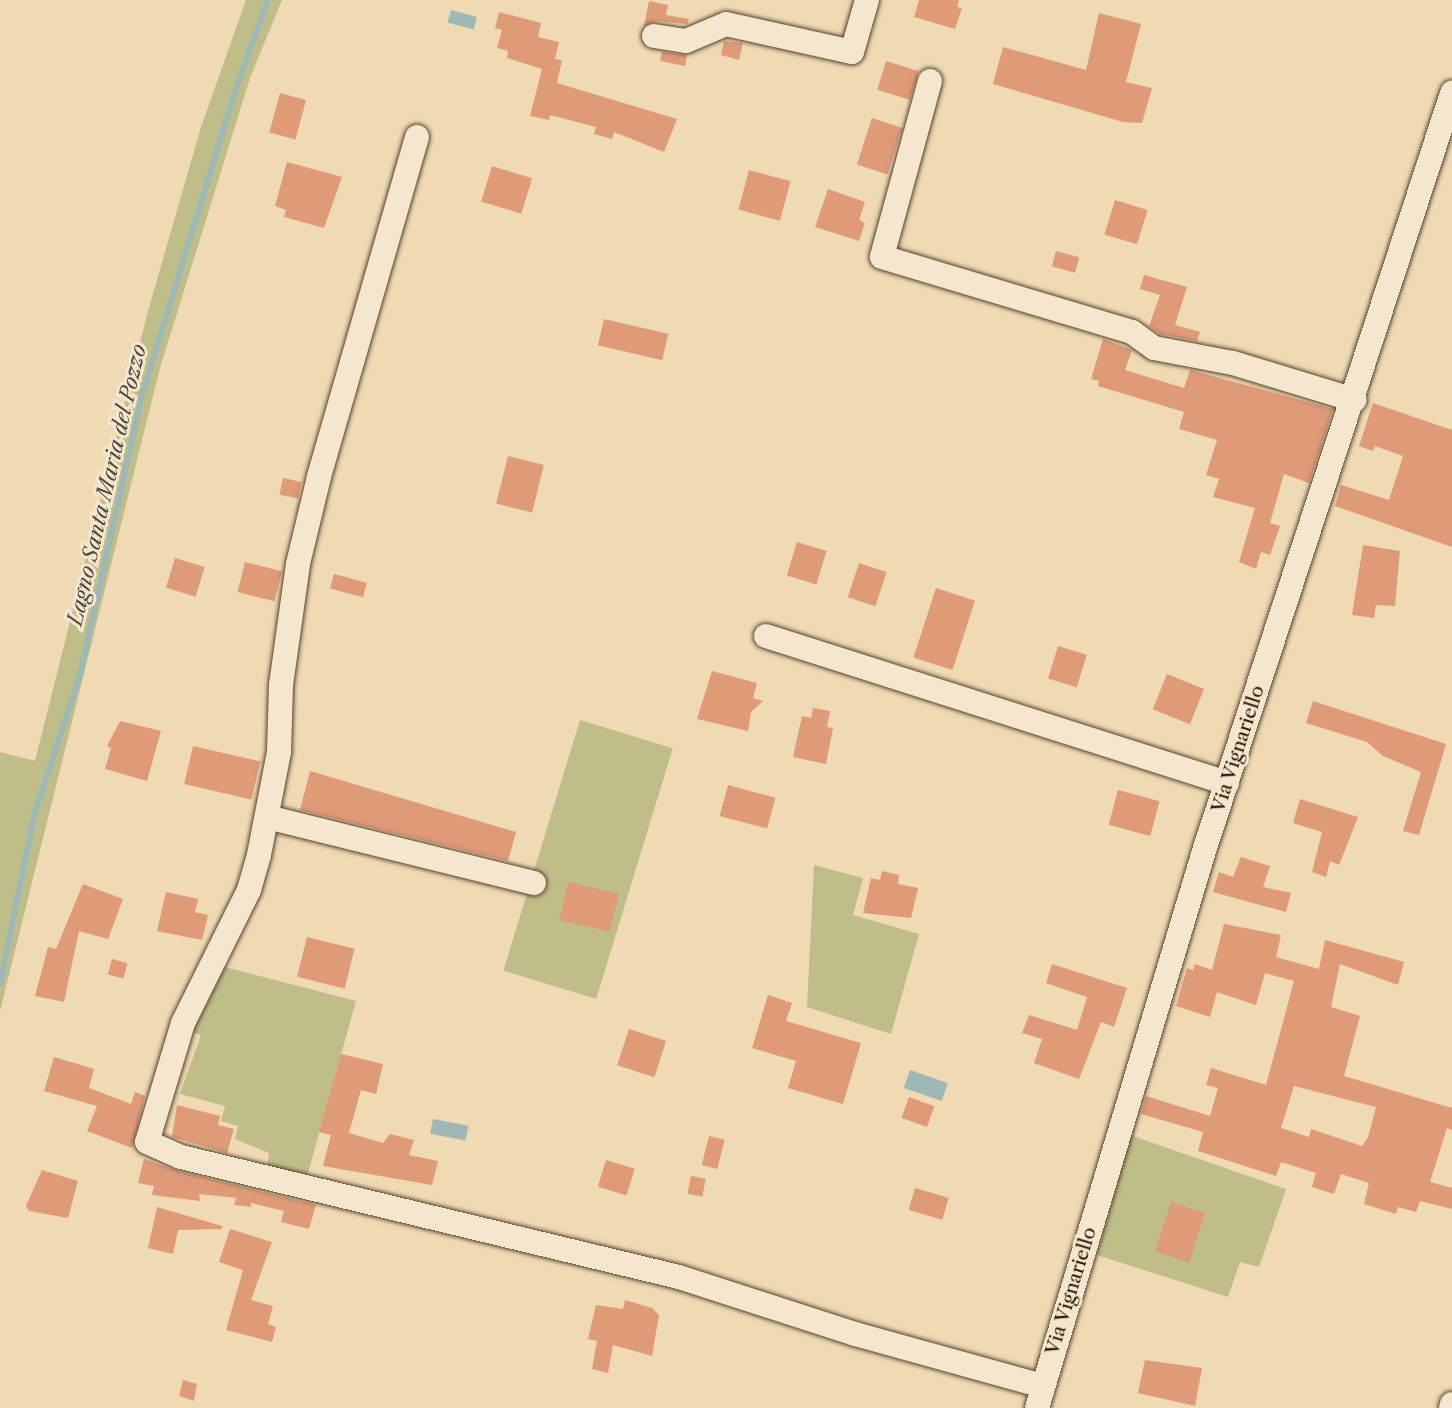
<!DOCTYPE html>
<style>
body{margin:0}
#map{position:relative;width:1452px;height:1408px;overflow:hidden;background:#efdab3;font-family:"Libre Caslon Text",serif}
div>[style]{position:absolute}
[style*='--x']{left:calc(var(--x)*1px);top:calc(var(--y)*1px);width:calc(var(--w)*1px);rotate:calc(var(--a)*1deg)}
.green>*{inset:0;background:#bfbe88;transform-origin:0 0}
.water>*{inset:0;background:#9db8b5;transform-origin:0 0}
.stream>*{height:6px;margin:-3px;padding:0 3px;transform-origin:3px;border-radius:3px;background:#9db8b5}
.building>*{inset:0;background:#df9a78;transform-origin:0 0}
.roads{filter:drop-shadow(0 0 2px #59432d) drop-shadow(0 0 2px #59432d)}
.minor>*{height:24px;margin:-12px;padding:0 12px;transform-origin:12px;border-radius:12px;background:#f5e7ce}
span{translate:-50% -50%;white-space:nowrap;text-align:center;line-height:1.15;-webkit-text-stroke:6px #f5e7ce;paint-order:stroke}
.street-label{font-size:19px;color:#271100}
.water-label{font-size:21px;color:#504b3f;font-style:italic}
</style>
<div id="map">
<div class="green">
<i style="clip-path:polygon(246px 0,282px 0,250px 78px,160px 368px,0 1011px,0 752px,35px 761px,148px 311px,201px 127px)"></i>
<i style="left:580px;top:720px;width:97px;height:262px;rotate:17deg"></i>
<i style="clip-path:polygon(814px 865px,863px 878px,853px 915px,919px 934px,891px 1034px,807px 1007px)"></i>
<i style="clip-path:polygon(217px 965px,356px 1001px,306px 1180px,267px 1169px,269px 1153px,235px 1139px,238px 1126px,221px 1121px,225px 1106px,180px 1094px,201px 1035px,189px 1031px)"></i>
<i style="clip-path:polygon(1130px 1135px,1286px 1189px,1259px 1267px,1240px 1262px,1228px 1297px,1097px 1255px)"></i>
</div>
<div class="water">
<i style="left:451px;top:10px;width:27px;height:13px;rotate:15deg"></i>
<i style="left:910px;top:1070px;width:40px;height:19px;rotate:19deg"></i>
<i style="left:433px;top:1119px;width:36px;height:15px;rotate:11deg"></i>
</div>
<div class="stream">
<i style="--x:0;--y:984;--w:176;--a:-78.5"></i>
<i style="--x:35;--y:812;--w:144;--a:-71.8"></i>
<i style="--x:80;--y:675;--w:283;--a:-77.5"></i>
<i style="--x:141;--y:399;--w:332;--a:-73"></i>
<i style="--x:238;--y:82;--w:87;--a:-69.9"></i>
</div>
<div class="building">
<i style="clip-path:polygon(919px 0,959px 0,957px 7px,962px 8px,955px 29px,914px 17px)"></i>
<i style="clip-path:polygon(649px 1px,668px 5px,666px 15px,689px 19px,687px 24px,656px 21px,644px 26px)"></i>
<i style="clip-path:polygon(499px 12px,541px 23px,538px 37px,559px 42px,555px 59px,562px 60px,557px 83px,677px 119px,664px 152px,614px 132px,612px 139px,594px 134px,596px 127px,550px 115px,549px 120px,530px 116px,542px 69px,507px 58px,508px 51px,497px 48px,502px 30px,495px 28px)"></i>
<i style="clip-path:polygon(1099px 13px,1141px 24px,1126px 82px,1152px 88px,1142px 123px,1123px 122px,993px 84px,1003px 47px,1086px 70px)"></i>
<i style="clip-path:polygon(724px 41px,743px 43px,739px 60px,721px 55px)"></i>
<i style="clip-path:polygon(662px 52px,687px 55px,685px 66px,660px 61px)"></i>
<i style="left:886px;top:61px;width:34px;height:30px;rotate:17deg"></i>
<i style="left:280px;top:93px;width:27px;height:41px;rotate:15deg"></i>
<i style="left:872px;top:118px;width:32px;height:49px;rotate:18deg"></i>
<i style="clip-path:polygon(287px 162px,342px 177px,324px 228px,284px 217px,286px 210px,275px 206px)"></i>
<i style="left:492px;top:166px;width:42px;height:37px;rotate:17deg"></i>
<i style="left:749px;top:170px;width:43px;height:41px;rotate:15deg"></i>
<i style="clip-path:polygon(828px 189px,865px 202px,859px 220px,865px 223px,859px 241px,815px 227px)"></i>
<i style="left:1115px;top:200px;width:34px;height:36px;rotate:17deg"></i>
<i style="left:1056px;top:251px;width:24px;height:16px;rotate:15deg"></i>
<i style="clip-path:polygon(1144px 275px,1187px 287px,1175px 325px,1200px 332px,1197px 341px,1160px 334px,1149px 326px,1160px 295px,1140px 289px)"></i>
<i style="left:604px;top:319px;width:66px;height:27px;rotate:13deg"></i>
<i style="clip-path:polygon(1103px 339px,1132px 350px,1125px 370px,1184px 388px,1190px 370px,1333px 409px,1309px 483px,1284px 474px,1270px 523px,1280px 526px,1270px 555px,1261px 552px,1256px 569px,1239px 562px,1255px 508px,1213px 497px,1219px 479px,1206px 475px,1217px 440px,1179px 429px,1184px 412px,1098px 386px,1099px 381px,1091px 379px)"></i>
<i style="clip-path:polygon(1373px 403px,1452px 430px,1452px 547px,1335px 506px,1341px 485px,1389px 500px,1403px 456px,1375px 446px,1373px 451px,1359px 446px)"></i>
<i style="left:508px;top:456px;width:37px;height:49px;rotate:14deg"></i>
<i style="left:283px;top:478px;width:19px;height:17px;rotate:12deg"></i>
<i style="left:797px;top:542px;width:31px;height:35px;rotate:17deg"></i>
<i style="clip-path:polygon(1363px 545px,1400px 551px,1395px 606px,1376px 605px,1374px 618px,1352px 615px)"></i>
<i style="left:175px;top:558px;width:31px;height:31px;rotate:17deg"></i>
<i style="left:245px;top:562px;width:38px;height:31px;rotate:14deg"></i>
<i style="left:859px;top:563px;width:29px;height:36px;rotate:18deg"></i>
<i style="left:334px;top:574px;width:34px;height:15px;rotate:15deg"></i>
<i style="left:936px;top:588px;width:41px;height:73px;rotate:18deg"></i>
<i style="left:1058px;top:646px;width:30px;height:34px;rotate:17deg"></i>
<i style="clip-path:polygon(712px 671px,757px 683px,753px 698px,763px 701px,751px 712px,748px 731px,697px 719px)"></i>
<i style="left:1167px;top:674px;width:40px;height:38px;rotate:22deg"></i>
<i style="clip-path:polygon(1313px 701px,1446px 744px,1419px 835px,1403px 831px,1421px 772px,1383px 756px,1367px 742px,1306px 723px)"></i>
<i style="clip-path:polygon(813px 708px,830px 711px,827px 727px,833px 728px,826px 764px,793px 757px,802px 716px,811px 718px)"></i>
<i style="clip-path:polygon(120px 721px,161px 731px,147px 781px,105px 769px,111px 748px,107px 746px)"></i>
<i style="left:193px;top:746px;width:69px;height:39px;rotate:13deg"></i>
<i style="clip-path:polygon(310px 771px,516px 832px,508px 861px,300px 810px)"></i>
<i style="left:728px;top:785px;width:49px;height:32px;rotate:15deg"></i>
<i style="left:1118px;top:790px;width:43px;height:36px;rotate:15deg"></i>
<i style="clip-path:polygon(1300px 799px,1358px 817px,1339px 865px,1330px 861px,1326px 877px,1312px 872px,1322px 832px,1293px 823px)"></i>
<i style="clip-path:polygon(1241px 857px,1270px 866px,1263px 887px,1291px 893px,1286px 912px,1213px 892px,1219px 872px,1233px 877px)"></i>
<i style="clip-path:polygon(882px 871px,899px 875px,898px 884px,918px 888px,911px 918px,863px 913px,871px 878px,880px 880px)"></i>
<i style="left:568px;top:882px;width:52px;height:39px;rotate:13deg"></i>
<i style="clip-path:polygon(83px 884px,123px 899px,108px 939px,79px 931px,64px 1002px,35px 996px,48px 947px,56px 949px)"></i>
<i style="clip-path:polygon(166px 892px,198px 899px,195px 912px,208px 915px,202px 940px,157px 931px)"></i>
<i style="clip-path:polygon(evenodd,1224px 924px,1281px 935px,1276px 957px,1319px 969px,1325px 940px,1404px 962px,1398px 985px,1340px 964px,1331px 1007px,1360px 1016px,1344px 1076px,1452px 1108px,1452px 1130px,1447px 1128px,1430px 1182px,1452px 1188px,1452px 1209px,1420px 1201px,1416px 1212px,1398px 1207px,1396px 1214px,1364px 1204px,1369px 1183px,1341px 1174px,1334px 1194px,1312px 1187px,1316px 1173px,1281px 1162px,1276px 1176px,1198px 1151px,1203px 1132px,1141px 1114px,1146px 1096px,1210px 1116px,1218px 1088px,1206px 1085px,1211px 1068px,1266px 1085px,1294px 981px,1265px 973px,1256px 1005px,1217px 992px,1210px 1017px,1176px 1006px,1187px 968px,1193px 970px,1195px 964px,1212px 970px,1224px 924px,1294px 1086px,1376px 1107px,1368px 1137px,1362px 1146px,1311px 1129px,1309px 1137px,1281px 1128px,1294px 1086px)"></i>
<i style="left:307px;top:937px;width:49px;height:41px;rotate:14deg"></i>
<i style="left:112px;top:959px;width:16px;height:16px;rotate:15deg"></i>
<i style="clip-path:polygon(1052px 964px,1127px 988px,1114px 1027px,1101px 1022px,1079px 1079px,1034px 1063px,1042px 1039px,1022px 1033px,1029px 1015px,1077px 1030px,1087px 997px,1046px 983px)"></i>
<i style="clip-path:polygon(768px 995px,792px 1003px,786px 1021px,861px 1043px,843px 1104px,788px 1088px,796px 1061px,752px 1048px)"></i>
<i style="left:629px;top:1029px;width:39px;height:38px;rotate:18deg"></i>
<i style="clip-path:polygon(341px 1054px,383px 1064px,376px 1094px,361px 1090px,349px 1133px,383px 1143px,390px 1134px,414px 1140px,409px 1155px,438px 1161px,432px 1185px,323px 1166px,331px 1135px,319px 1132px)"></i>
<i style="clip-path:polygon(54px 1057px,94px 1069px,89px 1088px,131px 1104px,135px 1092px,145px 1096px,132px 1148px,87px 1131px,97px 1106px,44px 1091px)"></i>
<i style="left:909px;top:1097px;width:27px;height:22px;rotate:20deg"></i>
<i style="clip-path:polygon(177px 1105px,220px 1116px,218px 1125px,234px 1129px,227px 1153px,172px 1137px)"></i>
<i style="left:709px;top:1136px;width:16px;height:30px;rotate:14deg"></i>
<i style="clip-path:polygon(144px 1159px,178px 1171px,316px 1205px,309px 1229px,281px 1222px,284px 1211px,251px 1203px,251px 1207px,234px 1205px,236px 1198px,199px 1194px,200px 1201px,152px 1195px,154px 1186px,138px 1183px)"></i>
<i style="left:606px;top:1160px;width:30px;height:28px;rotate:17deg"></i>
<i style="clip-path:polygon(42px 1170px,78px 1181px,68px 1218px,29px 1211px,26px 1206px)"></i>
<i style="left:691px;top:1176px;width:15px;height:18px;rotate:11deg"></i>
<i style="left:915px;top:1188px;width:35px;height:23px;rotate:16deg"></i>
<i style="left:1171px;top:1202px;width:36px;height:52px;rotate:18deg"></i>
<i style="clip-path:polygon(157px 1207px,222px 1226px,222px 1229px,178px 1230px,173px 1254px,148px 1248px)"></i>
<i style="clip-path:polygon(230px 1229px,272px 1242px,251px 1300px,273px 1306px,268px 1324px,276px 1327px,272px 1342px,226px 1330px,243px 1270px,219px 1262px)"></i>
<i style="clip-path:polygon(625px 1300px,652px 1308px,659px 1315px,652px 1356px,613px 1345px,608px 1373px,592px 1369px,597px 1341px,588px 1339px,596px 1305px,623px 1309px)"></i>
<i style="clip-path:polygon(1145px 1360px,1202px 1368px,1195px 1406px,1138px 1393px)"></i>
<i style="clip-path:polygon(183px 1380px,197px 1384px,194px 1401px,179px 1396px)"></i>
</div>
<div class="roads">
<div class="minor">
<i style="--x:654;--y:36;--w:32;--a:9"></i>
<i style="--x:686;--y:41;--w:43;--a:-23"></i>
<i style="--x:726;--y:24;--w:129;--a:12.5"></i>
<i style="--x:852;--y:52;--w:54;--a:-73.9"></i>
<i style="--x:930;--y:81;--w:182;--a:105.3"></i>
<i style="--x:882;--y:257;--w:261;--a:16.7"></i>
<i style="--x:1132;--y:332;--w:27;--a:36"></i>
<i style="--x:1154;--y:348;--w:80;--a:10.8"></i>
<i style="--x:1233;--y:363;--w:127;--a:16.9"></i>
<i style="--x:417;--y:137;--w:354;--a:106.1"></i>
<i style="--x:319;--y:477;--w:89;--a:103.6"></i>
<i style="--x:298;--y:564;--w:122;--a:98"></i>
<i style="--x:281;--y:685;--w:67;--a:91.7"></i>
<i style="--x:279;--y:752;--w:105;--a:101"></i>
<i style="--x:259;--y:855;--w:36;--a:106"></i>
<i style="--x:249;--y:890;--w:148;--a:116.4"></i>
<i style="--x:183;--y:1023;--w:124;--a:106.8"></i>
<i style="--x:147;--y:1142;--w:37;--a:24"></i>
<i style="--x:181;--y:1157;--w:512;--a:13.55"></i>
<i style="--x:679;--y:1277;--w:185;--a:17.9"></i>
<i style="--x:855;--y:1334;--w:194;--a:15.5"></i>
<i style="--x:766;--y:636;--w:484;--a:17.7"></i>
<i style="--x:267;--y:817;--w:275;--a:13.9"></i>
<i style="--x:1037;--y:1408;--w:581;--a:-73.31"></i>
<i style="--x:1204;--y:851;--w:798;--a:-71.88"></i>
<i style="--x:1451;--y:1408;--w:4;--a:-76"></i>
</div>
</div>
<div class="street-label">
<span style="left:1238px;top:749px;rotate:-72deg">Via Vignariello</span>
<span style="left:1071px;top:1291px;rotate:-73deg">Via Vignariello</span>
</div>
<div class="water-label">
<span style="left:107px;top:485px;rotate:-77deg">Lagno Santa Maria del Pozzo</span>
</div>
</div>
